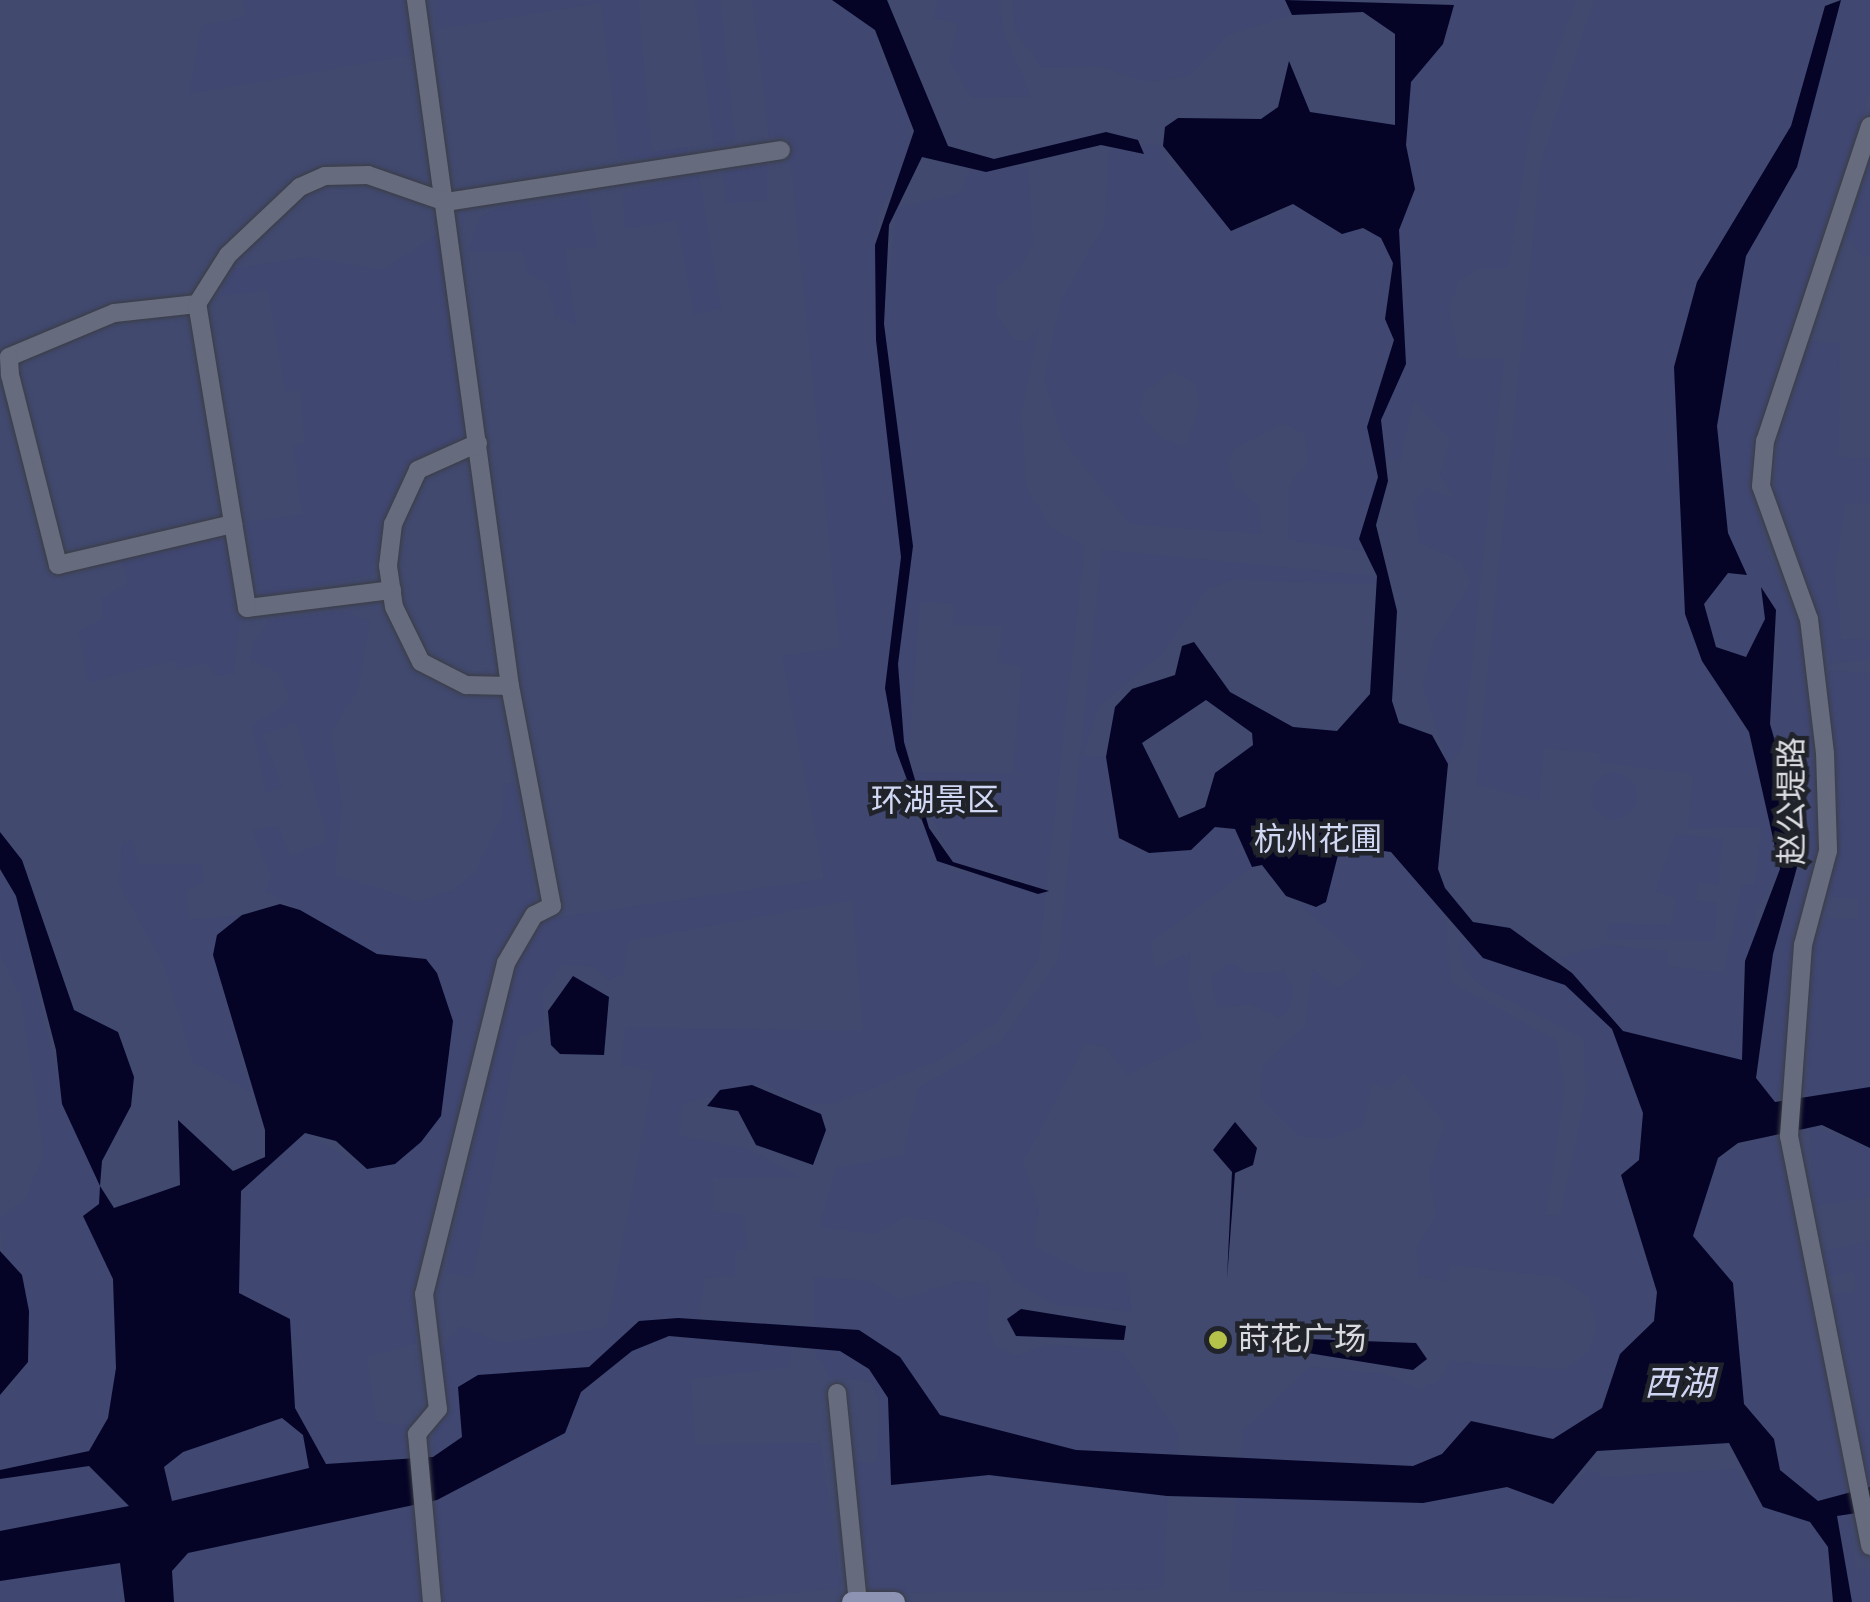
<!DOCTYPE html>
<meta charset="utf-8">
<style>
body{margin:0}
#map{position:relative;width:1870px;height:1602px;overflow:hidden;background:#21232a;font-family:"Nunito Sans","Noto Sans SC",sans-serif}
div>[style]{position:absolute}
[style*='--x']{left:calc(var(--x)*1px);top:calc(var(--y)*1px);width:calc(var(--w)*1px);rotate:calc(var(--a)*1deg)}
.green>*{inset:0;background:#41496f;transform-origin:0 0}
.forest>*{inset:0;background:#404771}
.round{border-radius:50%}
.water>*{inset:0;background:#050427}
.roads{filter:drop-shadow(0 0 2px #3b3d43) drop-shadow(0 0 2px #3b3d43)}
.minor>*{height:18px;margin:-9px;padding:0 9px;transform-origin:9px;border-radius:9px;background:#666b7e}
.secondary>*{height:20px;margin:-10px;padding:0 10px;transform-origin:10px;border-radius:10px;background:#8c93b3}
.dots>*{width:28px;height:28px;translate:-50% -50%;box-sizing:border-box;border:5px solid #21232a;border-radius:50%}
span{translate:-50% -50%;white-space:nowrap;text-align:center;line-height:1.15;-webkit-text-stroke:9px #21232a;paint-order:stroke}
.park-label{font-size:32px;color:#d1d8f4}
.street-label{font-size:32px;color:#d9dadf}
.poi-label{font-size:32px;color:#d9dadf}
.left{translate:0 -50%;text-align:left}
.water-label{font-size:35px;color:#cfd5f2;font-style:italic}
</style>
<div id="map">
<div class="green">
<i style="left:0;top:0;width:1870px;height:1602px"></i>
</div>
<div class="forest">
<i style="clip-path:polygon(242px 0,405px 0,412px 55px,189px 94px,201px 26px,245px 16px)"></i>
<i style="clip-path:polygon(433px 0,638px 0,652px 152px,688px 147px,688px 157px,619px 158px,601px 3px,437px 29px)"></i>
<i style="clip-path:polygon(695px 0,720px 0,735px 140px,714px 147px)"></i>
<i style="clip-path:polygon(752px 0,832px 0,875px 30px,883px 64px,909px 101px,911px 158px,879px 213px,875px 245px,901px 557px,890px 722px,913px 813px,951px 871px,1038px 885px,953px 862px,912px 772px,1013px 774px,1022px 666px,997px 662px,1003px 626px,951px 625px,955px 604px,920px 601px,908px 756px,904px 742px,898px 664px,913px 546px,884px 324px,897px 208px,960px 193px,970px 169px,1028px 167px,1033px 243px,1021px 267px,997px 285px,997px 316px,1014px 340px,1028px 341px,1039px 327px,1021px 413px,1026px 487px,1052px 529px,1085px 546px,1038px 960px,997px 1022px,941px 1059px,839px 1102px,804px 1105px,764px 1083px,682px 1104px,679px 1136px,745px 1148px,801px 1177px,713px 1178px,713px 1211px,744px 1215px,747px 1249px,735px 1251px,735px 1276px,704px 1278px,699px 1319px,639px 1321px,589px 1367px,478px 1375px,459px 1387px,462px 1437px,433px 1457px,438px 1353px,460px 1326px,503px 1343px,607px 1327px,654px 1071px,621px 1065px,626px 1027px,863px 1031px,852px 900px,628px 941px,623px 974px,608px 980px,593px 966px,562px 965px,542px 993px,543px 1027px,517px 1039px,473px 1278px,446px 1273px,513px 964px,540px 920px,824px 879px,782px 656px,840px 648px,788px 136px,769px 137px)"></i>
<i style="clip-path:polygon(938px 0,1000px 0,1004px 34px,1031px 96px,972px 98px,949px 61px,958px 23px,933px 18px)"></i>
<i style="clip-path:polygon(1012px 0,1285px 0,1292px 15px,1228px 35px,1189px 76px,1147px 82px,1097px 66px,1043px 68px,1014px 30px)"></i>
<i style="clip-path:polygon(1452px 0,1576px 0,1532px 119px,1508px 269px,1477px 269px,1458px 282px,1449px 308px,1459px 358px,1504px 359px,1463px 747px,1448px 764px,1423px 686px,1434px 641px,1471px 583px,1461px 562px,1419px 542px,1414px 503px,1426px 488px,1454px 498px,1440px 474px,1450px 440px,1414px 400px,1400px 460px,1386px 460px,1379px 442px,1386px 401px,1406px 365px,1399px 230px,1415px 189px,1406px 145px,1411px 82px,1443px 44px)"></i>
<i style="clip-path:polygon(1594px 0,1827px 0,1791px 126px,1697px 282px,1674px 367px,1702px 661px,1749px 732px,1780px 869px,1756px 912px,1742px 1060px,1623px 1031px,1560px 957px,1606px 945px,1668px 951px,1668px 967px,1724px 972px,1742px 884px,1755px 885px,1762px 827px,1688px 829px,1693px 774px,1599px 762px,1599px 753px,1544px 748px,1539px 801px,1476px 784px,1541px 161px)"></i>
<i style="clip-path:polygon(1841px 0,1870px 0,1870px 91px,1756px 441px,1751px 484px,1767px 552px,1800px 622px,1817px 795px,1817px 848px,1789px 962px,1789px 1068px,1775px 1102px,1756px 1078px,1773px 954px,1797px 882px,1800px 808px,1770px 724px,1779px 639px,1765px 619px,1746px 658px,1730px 654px,1707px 631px,1704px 604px,1728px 573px,1746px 575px,1728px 533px,1717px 426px,1746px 256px)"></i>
<i style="clip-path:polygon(evenodd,1109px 142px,1163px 146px,1168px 164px,1205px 189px,1214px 212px,1253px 227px,1293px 204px,1382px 238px,1393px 263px,1385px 318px,1394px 340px,1367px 427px,1378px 477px,1359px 539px,1364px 551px,1288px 540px,1289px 486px,1308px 462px,1305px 433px,1283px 423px,1234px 449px,1228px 465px,1235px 486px,1260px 507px,1261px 534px,1130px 524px,1062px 438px,1044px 379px,1061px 300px,1105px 224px,1109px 142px,1173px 371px,1195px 383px,1200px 403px,1186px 445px,1162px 439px,1139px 412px,1145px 391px,1173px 371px)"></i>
<i style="clip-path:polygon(1870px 156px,1870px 256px,1863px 256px,1846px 237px)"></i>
<i style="clip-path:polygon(767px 165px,767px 200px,726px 203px,722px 172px)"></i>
<i style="clip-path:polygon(699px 175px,721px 309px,694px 314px,677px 220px,625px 229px,623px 193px)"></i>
<i style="clip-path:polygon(588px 198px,597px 246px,565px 249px,576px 325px,556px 316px,547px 283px,528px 274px,523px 252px,467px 252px,480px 217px,500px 208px)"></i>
<i style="clip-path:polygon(441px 232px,467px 434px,404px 467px,371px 575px,260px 596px,247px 522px,302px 514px,293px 446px,305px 442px,300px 390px,285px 391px,268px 290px,221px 296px,233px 269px,307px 257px,383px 270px)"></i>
<i style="clip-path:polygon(1809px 341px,1839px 343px,1838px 457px,1870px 459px,1870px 503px,1845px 504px,1835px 571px,1841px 639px,1870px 640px,1870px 660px,1831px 663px,1774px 498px,1779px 427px)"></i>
<i style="clip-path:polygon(228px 535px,241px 603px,234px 673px,217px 676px,205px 663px,177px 670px,174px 660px,88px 683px,79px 632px,102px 619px,102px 598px,128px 583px,121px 559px)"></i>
<i style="clip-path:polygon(1102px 550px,1377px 576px,1376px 584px,1235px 580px,1207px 588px,1162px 654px,1099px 706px,1083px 755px,1106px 757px,1119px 838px,1149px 853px,1190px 850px,1215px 827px,1235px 829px,1252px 867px,1150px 943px,1155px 968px,1191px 952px,1188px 986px,1202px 1037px,1127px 1075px,1106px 1047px,1086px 1043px,1023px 1162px,1039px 1207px,1034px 1246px,1086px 1272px,1127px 1273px,1132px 1311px,1055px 1305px,1013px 1281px,998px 1253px,938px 1222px,905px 1217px,875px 1234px,819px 1227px,836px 1168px,903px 1155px,918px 1088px,1001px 1041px,1058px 960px)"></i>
<i style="clip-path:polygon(344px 612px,370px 621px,358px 689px,331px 732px,342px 805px,334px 874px,420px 902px,455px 889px,476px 871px,502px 816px,504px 784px,514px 783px,535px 899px,501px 958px,414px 1287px,416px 1343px,366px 1358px,377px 1422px,411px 1426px,409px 1457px,326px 1465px,295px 1408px,297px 1344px,270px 1308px,239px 1293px,241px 1191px,305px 1133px,367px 1168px,394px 1164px,441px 1116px,453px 1021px,426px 959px,377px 954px,266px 891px,271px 877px,252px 831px,278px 825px,290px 856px,324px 843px,324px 825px,296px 722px,263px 735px,282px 787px,266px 793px,252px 726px,291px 700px,278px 672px,250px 660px,253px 643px,269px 620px)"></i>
<i style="clip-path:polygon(1828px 671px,1870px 673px,1870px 1087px,1806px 1102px,1814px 941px,1827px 917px,1858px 920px,1858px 899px,1829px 896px)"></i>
<i class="round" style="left:1591px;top:773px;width:46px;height:46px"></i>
<i style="clip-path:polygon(1675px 834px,1723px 839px,1718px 885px,1698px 883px,1696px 900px,1717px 903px,1714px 941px,1607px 939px,1609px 923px,1671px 925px,1676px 898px,1655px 891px)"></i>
<i style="clip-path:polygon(132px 840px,139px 864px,202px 864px,204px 883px,186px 890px,190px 920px,242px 915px,217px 935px,213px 955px,250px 1091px,193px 1062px,164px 966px,119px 883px,122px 844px)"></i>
<i style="clip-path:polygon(1355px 847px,1391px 852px,1445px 909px,1451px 982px,1556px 1040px,1565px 1088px,1546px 1215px,1560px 1216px,1586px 1092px,1584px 1039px,1482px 986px,1465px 971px,1458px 943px,1468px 939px,1483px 958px,1565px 985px,1612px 1029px,1643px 1113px,1639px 1160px,1621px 1175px,1657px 1292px,1654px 1321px,1620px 1354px,1602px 1408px,1553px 1439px,1471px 1421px,1442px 1454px,1413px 1466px,1240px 1459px,1243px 1430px,1311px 1367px,1386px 1374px,1418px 1389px,1438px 1382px,1450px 1361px,1564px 1370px,1588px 1352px,1597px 1329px,1589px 1297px,1559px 1277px,1450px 1265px,1448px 1282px,1419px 1276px,1417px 1247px,1436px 1216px,1429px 1174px,1445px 1123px,1404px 1073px,1388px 1089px,1372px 1083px,1363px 1126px,1328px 1139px,1299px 1136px,1260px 1098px,1262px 1067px,1305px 1025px,1313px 969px,1338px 988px,1360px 973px,1362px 960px,1299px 904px,1316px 907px,1337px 855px)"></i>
<i style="clip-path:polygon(0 869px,16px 896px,61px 1097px,100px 1186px,99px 1204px,84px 1216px,113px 1279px,116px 1368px,108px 1418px,89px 1451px,0 1470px,0 1395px,15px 1386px,0 1217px,25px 1200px,44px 1154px,21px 998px,0 953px)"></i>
<i style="clip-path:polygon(1228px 962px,1249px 973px,1283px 971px,1294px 991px,1288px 1011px,1279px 1018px,1249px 1004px,1217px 1008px,1211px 978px)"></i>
<i style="clip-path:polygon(1809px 1125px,1870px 1148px,1870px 1197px,1815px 1206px)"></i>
<i style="clip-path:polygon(1776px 1130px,1805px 1238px,1847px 1494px,1818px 1501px,1780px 1470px,1774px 1439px,1744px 1404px,1733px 1283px,1693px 1236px,1718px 1158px)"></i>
<i style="clip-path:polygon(1870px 1241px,1870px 1487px,1859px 1490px,1830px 1295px,1856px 1291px,1854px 1272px,1828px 1276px,1824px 1251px)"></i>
<i style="clip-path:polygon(814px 1277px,870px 1281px,900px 1300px,958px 1281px,990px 1284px,988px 1328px,997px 1346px,1016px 1356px,1049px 1344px,1123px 1352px,1178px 1433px,1177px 1456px,1076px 1450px,940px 1415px,900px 1357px,859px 1330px,814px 1327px)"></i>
<i style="clip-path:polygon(669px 1336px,791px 1347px,789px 1367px,691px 1379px,695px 1444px,821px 1443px,841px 1588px,695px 1602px,174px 1602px,172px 1571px,188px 1553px,437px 1500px,565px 1433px,580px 1392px,632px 1351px)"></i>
<i style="clip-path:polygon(813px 1349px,840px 1351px,869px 1369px,888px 1398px,892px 1485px,989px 1475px,1167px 1496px,1164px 1589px,869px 1593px,849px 1461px,877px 1463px,880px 1403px,871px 1382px,829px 1376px)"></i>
<i style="clip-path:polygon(282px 1418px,303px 1435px,310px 1469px,172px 1501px,164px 1467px,183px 1452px)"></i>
<i style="clip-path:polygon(89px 1466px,130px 1507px,0 1531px,0 1479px)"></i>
<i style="clip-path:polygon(1589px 1469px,1602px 1477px,1736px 1469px,1763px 1507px,1810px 1522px,1828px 1547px,1833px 1602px,1229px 1590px,1236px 1498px,1423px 1503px,1507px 1487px,1553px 1504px)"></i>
<i style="clip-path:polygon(1848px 1514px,1856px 1569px,1870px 1568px,1870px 1601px,1852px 1602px,1837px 1516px)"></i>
<i style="clip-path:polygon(120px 1563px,124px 1602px,0 1602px,0 1580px)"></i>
</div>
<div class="water">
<i style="clip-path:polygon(832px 0,887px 0,948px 146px,994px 159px,1106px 132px,1138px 140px,1144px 154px,1101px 145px,986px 172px,922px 157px,889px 225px,884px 324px,913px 546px,898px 664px,904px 742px,929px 828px,953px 862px,1049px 891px,1038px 894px,937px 861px,896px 750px,885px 688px,901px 557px,876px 340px,875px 245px,914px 131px,875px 30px)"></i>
<i style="clip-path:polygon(evenodd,1285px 0,1454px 5px,1443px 44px,1411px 82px,1406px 145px,1415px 189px,1399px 230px,1406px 364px,1381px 420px,1388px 481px,1376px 525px,1397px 611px,1392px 701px,1399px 723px,1432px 735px,1448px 764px,1438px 869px,1445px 888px,1473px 922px,1510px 928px,1572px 973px,1623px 1031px,1742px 1060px,1745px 961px,1780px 869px,1749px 732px,1702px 661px,1685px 614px,1674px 367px,1697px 282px,1791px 126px,1825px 6px,1841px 0,1797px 167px,1746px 256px,1717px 426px,1728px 533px,1747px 575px,1728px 573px,1704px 604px,1716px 647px,1746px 657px,1765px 619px,1761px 587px,1776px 610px,1770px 724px,1804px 842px,1773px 954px,1756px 1078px,1775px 1102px,1870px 1087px,1870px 1148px,1822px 1125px,1738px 1143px,1718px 1158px,1693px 1236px,1733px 1283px,1744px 1404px,1774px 1439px,1780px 1470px,1818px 1501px,1870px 1487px,1870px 1511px,1837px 1516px,1852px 1602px,1833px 1602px,1828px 1547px,1810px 1522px,1763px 1507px,1729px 1443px,1597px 1451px,1553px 1504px,1507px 1487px,1423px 1503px,1167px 1496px,989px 1475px,891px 1485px,888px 1398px,869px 1369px,840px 1351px,669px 1336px,632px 1351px,581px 1392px,565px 1433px,437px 1500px,188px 1553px,172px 1571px,174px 1602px,125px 1602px,120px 1563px,0 1581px,0 1531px,129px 1506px,89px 1466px,0 1479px,0 1470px,89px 1451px,108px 1418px,116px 1368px,113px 1279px,83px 1216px,99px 1204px,100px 1186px,62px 1104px,56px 1050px,16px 896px,0 869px,0 832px,22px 860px,74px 1010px,118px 1032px,134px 1077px,131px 1106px,102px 1161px,100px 1186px,114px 1208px,180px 1185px,178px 1120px,233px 1171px,265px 1157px,265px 1130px,213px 955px,217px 935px,242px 915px,280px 904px,300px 910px,377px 954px,426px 959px,437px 973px,453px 1021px,441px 1116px,421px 1142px,395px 1164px,367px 1169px,336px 1141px,305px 1133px,241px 1191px,239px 1293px,290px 1319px,295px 1408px,326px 1464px,433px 1457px,462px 1437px,458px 1387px,478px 1375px,589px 1367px,639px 1321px,678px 1318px,859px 1330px,900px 1357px,940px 1415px,1076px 1450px,1413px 1466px,1442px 1454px,1471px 1421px,1553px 1439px,1602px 1408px,1620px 1354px,1654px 1321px,1657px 1292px,1621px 1175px,1639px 1160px,1643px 1113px,1612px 1029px,1565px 985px,1483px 958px,1391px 852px,1355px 847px,1338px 855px,1326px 902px,1316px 907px,1286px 896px,1262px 865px,1252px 867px,1235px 829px,1215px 827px,1191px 850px,1149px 853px,1119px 838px,1106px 757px,1115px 707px,1132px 689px,1175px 675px,1182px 646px,1194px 642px,1230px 692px,1293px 727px,1337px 731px,1370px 694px,1377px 576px,1359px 539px,1378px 477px,1367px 427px,1394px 340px,1385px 319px,1393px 263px,1381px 238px,1363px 228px,1342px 234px,1293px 204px,1231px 231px,1163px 146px,1165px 127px,1178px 118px,1261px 119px,1278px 107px,1289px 61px,1310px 112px,1395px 125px,1395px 34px,1363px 12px,1292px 15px,1285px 0,1206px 700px,1252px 733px,1253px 745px,1215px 773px,1205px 807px,1179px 818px,1142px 743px,1206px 700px,1285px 0,282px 1418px,303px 1435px,309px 1468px,172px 1501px,164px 1467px,183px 1452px,282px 1418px)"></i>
<i style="clip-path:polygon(573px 976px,609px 997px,604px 1055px,560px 1054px,551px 1045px,548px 1011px)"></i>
<i style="clip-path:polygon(752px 1085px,821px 1114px,826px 1130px,813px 1165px,756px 1145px,738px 1111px,707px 1106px,720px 1090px)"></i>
<i style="clip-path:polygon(1235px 1122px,1257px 1148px,1253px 1165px,1235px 1173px,1227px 1279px,1232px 1172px,1213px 1150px)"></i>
<i style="clip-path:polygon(0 1251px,22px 1275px,29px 1311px,28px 1362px,0 1395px)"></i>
<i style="clip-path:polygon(1021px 1309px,1126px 1326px,1124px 1340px,1016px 1336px,1007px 1319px)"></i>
<i style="clip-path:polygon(1309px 1339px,1416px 1343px,1427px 1359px,1413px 1370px,1308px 1353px)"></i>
</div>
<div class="roads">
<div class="minor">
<i style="--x:416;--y:0;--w:692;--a:82.2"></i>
<i style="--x:510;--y:686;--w:224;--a:79.2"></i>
<i style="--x:552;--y:906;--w:20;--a:153"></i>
<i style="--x:534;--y:915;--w:56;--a:120.3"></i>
<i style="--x:506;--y:963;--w:341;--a:103.9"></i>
<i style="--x:424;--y:1294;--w:116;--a:83.1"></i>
<i style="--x:438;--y:1409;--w:33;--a:130"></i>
<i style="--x:417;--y:1434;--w:169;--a:84.9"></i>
<i style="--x:1870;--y:126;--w:332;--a:108.4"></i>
<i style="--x:1765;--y:441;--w:45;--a:95.1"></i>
<i style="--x:1761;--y:486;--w:141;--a:70.2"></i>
<i style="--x:1809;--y:619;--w:135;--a:83.2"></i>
<i style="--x:1825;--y:753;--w:98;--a:88.2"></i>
<i style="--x:1828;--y:851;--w:97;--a:104.9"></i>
<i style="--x:1803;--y:945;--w:192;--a:94.2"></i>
<i style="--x:1789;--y:1136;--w:418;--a:78.8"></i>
<i style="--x:197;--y:304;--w:83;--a:173.8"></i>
<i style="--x:114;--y:313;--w:114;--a:157.3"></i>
<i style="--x:9;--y:357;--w:18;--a:87"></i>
<i style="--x:10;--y:375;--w:196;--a:75.8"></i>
<i style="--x:58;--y:565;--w:180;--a:-13.2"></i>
<i style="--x:478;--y:443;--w:66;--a:155.8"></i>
<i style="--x:418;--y:470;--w:60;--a:114.8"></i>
<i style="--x:393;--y:524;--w:42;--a:96.8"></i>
<i style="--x:388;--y:566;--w:41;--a:81.7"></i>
<i style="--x:394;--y:607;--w:61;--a:63.9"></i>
<i style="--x:421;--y:662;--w:51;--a:27.1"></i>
<i style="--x:466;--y:685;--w:44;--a:1.3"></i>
<i style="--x:392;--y:590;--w:146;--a:172.9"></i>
<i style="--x:247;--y:608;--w:308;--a:-99.3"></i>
<i style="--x:197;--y:304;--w:58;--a:-57.7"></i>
<i style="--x:228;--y:255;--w:99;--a:-43.4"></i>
<i style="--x:300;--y:187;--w:27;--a:-24"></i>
<i style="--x:325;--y:176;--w:43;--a:-1.3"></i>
<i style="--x:368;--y:175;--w:83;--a:19.1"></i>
<i style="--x:446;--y:202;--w:339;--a:-8.8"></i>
<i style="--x:837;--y:1393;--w:210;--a:84.3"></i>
</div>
<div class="secondary">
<i style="--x:852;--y:1602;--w:43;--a:0"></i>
</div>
</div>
<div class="dots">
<i style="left:1218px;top:1340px;background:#b4c24a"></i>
</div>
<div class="park-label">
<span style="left:935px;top:801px">环湖景区</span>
<span style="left:1318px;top:840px">杭州花圃</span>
</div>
<div class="street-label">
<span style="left:1793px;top:801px;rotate:-90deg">赵公堤路</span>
</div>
<div class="poi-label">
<span class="left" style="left:1238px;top:1340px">莳花广场</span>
</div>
<div class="water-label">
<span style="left:1679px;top:1384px">西湖</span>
</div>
</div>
